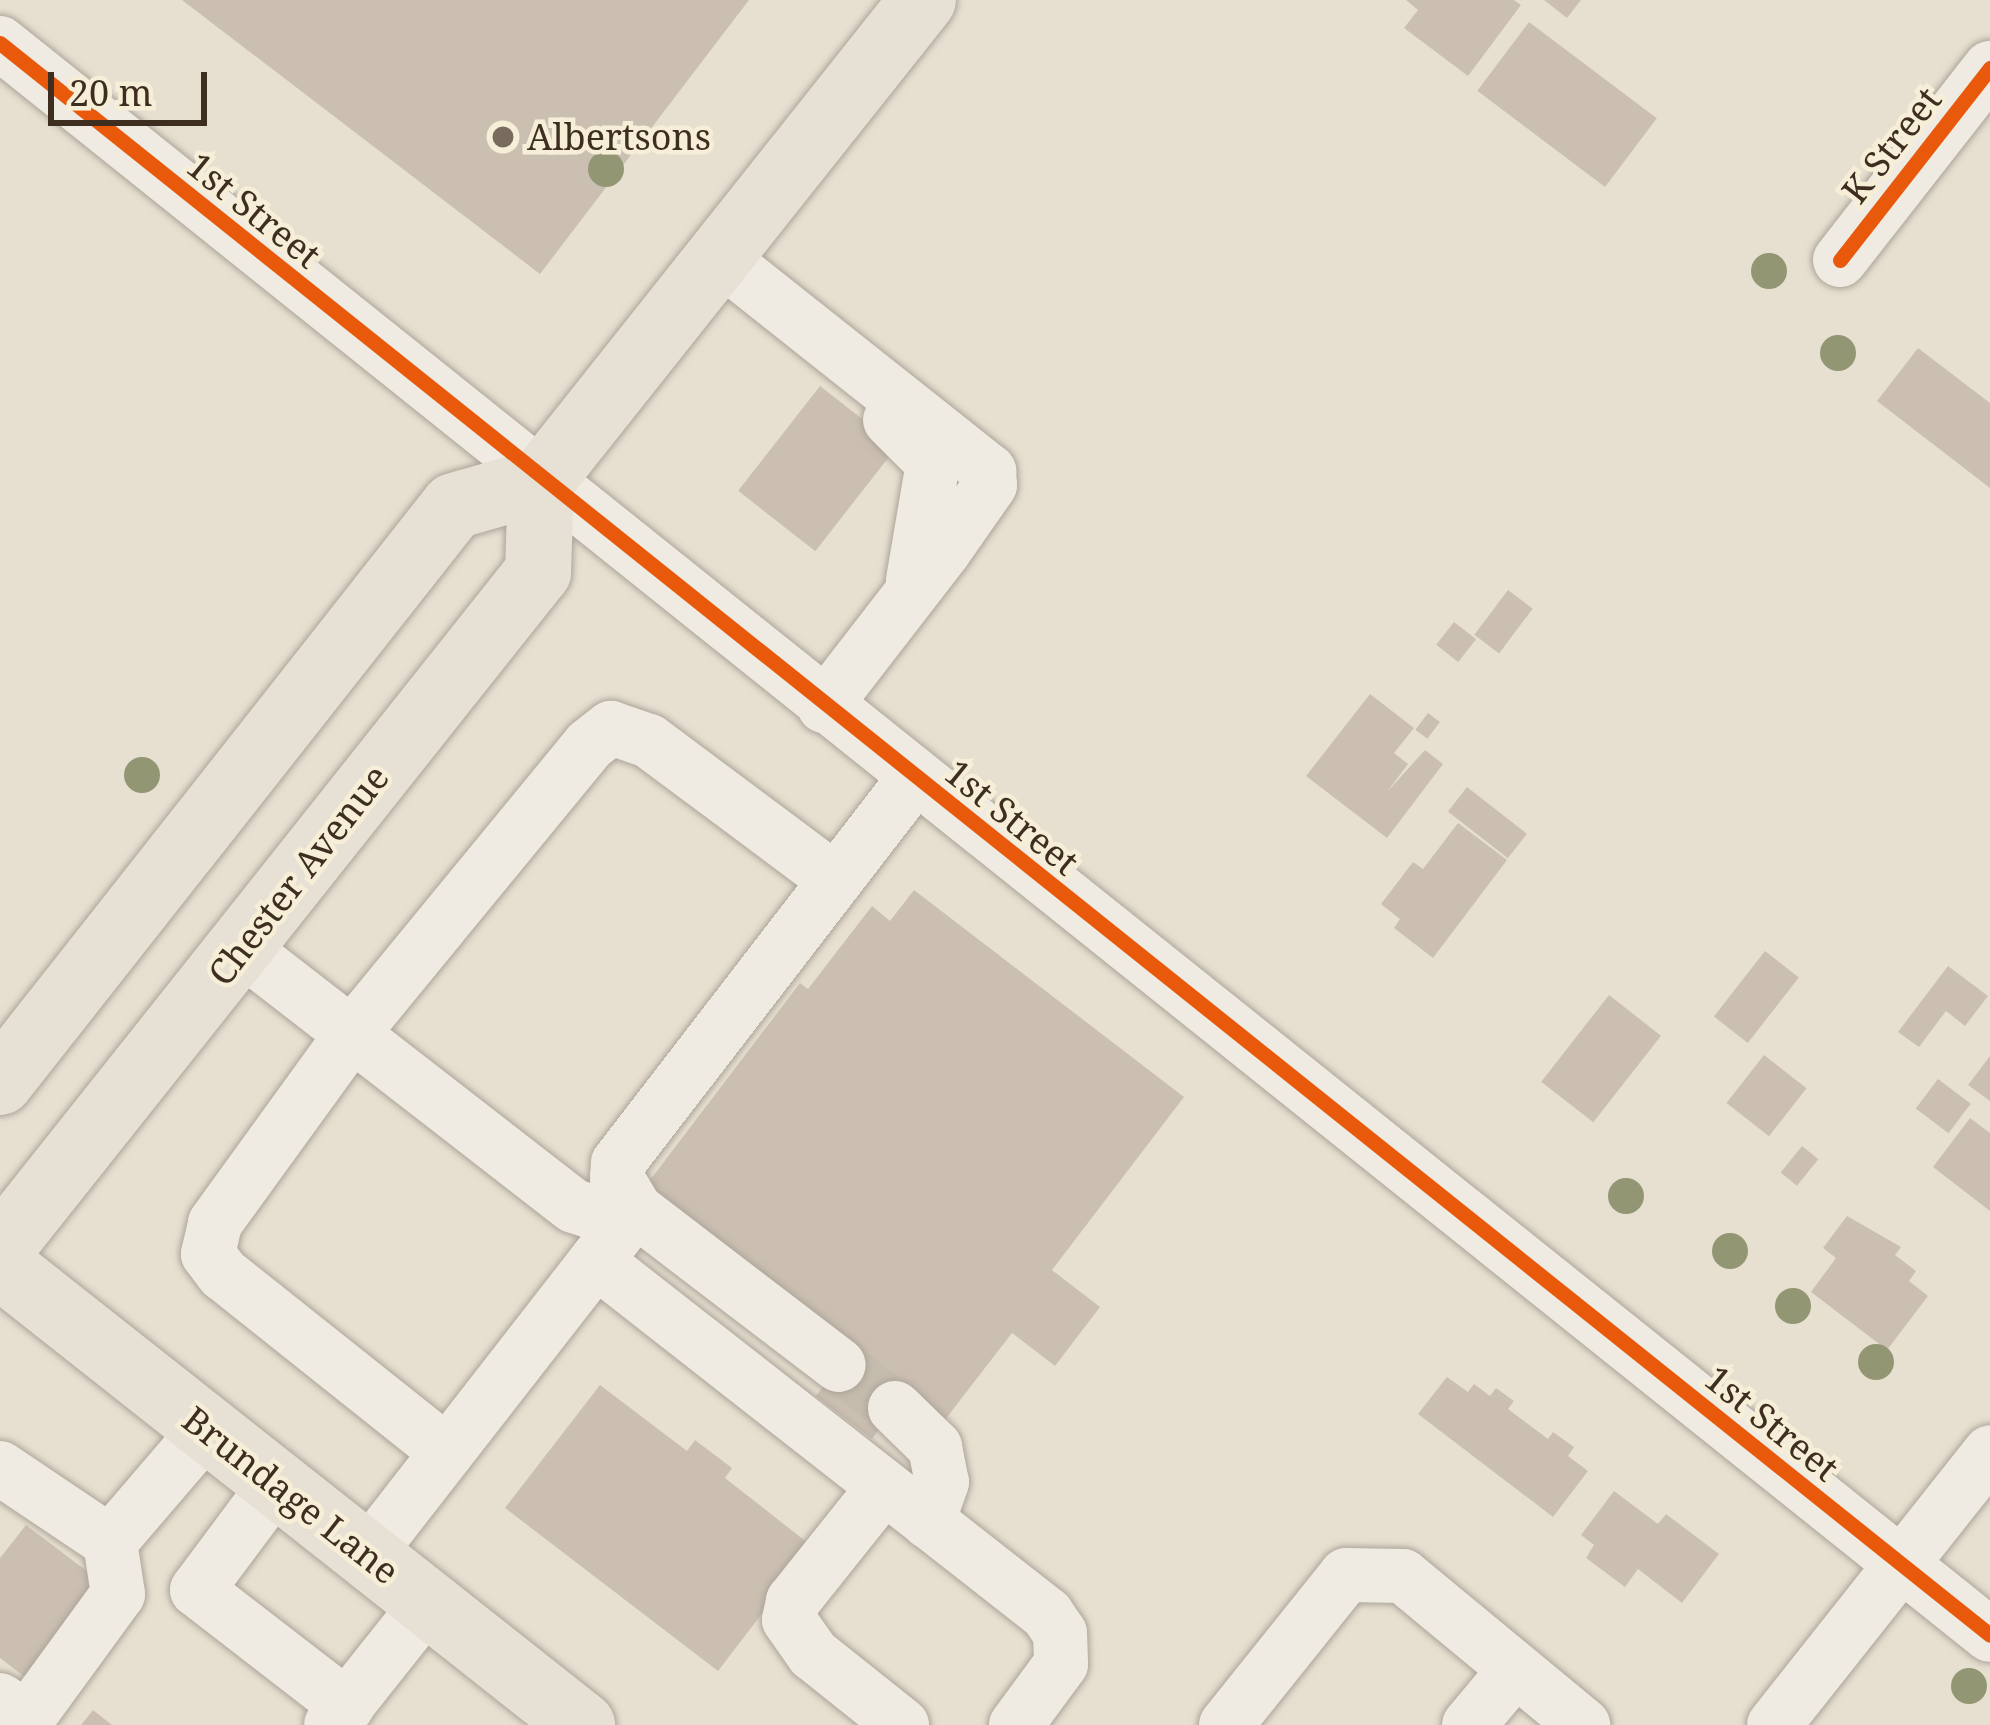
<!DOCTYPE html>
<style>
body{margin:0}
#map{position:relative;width:1990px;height:1725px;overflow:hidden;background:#e7e0d1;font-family:"Noto Serif",serif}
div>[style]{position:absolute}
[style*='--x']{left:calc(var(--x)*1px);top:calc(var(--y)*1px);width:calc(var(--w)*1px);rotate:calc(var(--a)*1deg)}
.building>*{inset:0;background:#cbbfb2;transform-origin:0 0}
.minor-tunnel>*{height:54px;margin-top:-27px;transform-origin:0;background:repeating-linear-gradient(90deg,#c5bcae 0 54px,transparent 0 81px)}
.roads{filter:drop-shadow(0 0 3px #ada599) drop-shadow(0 0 3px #ada599)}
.minor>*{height:54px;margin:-27px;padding:0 27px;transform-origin:27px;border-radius:27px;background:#efebe3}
.major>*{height:66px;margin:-33px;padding:0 33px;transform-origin:33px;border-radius:33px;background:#e6e1d4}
.cycleway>*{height:15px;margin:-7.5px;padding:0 7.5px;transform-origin:7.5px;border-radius:7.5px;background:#e8590c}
.trees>*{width:36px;height:36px;margin:-18px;border-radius:50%;background:#929673}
.dots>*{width:33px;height:33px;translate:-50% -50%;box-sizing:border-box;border:6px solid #f7eed8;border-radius:50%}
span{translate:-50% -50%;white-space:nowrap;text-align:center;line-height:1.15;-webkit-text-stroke:9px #f7eed8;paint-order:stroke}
.poi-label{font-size:36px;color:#3d2e20}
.left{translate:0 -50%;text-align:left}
.street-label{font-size:36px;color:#3d2e20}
.scale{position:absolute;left:48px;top:72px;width:159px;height:54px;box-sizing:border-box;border:6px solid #3d2e20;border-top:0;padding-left:15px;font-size:36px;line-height:42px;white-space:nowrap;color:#3d2e20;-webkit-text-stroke:9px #f7eed8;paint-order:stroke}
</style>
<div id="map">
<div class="building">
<i style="clip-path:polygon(182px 0,749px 0,540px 274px)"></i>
<i style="clip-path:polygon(1406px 0,1514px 0,1521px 5px,1468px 76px,1404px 28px,1418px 10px)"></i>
<i style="clip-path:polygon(1544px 0,1581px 0,1567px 18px)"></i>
<i style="left:1529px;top:22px;width:160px;height:86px;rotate:37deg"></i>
<i style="clip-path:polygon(1918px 348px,1990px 403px,1990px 488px,1877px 401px)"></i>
<i style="left:820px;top:386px;width:98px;height:133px;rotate:38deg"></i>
<i style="left:1508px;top:590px;width:31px;height:56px;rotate:37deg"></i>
<i style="left:1454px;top:622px;width:28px;height:29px;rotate:38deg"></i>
<i style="clip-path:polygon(1370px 694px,1414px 728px,1394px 753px,1408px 764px,1387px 792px,1425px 750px,1443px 764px,1387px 838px,1306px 776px)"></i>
<i style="left:1428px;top:713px;width:15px;height:21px;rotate:37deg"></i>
<i style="left:1467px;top:787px;width:76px;height:31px;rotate:38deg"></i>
<i style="clip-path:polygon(1458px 823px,1507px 860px,1433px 958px,1394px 928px,1400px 919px,1381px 904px,1413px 862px,1423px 869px)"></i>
<i style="clip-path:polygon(914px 890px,1184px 1097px,1052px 1270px,1100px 1307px,1055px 1366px,1012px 1333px,944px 1421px,906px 1393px,872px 1439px,816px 1396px,853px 1348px,644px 1188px,800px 983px,808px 989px,872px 906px,890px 921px)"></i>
<i style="left:1765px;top:951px;width:43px;height:83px;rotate:38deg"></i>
<i style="clip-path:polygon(1948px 966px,1988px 996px,1965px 1026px,1946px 1011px,1919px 1047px,1898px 1032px)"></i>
<i style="left:1609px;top:995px;width:66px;height:110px;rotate:38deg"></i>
<i style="left:1764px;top:1055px;width:54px;height:61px;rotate:38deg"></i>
<i style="clip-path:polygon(1990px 1056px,1990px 1101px,1968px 1085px)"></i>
<i style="left:1938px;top:1079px;width:41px;height:37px;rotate:37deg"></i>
<i style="clip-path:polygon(1970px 1118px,1990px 1133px,1990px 1211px,1933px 1167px)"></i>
<i style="left:1802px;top:1146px;width:21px;height:34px;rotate:39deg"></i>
<i style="clip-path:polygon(1847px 1216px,1901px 1247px,1895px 1255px,1916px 1271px,1909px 1281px,1928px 1296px,1887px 1350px,1811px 1292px,1836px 1258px,1823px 1248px)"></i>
<i style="clip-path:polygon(1447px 1377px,1468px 1392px,1474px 1384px,1490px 1396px,1496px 1388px,1514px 1401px,1508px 1409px,1548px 1439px,1553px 1432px,1574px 1447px,1568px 1456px,1588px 1471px,1553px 1517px,1418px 1414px)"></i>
<i style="clip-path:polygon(600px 1385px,687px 1451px,695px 1440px,732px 1468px,725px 1478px,813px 1547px,718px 1671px,505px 1508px)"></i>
<i style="clip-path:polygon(1614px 1491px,1658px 1524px,1666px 1514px,1719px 1554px,1682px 1603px,1638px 1569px,1625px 1587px,1586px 1558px,1594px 1545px,1581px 1535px)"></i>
<i style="clip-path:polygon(26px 1525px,109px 1588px,34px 1684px,0 1658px,0 1558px)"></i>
<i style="clip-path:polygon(93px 1710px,112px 1725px,81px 1725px)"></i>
</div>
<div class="minor-tunnel">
<i style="--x:839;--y:1365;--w:71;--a:37.5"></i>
</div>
<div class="roads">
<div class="minor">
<i style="--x:0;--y:43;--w:2548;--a:38.66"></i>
<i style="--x:719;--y:257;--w:345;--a:38.4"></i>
<i style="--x:989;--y:471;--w:14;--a:86"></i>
<i style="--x:990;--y:485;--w:80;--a:124.9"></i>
<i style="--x:944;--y:551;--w:196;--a:127.7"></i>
<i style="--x:1840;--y:260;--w:244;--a:-52"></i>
<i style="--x:890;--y:420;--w:61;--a:45"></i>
<i style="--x:933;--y:463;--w:119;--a:99.7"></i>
<i style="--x:241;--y:948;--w:421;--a:37.8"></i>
<i style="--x:574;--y:1206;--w:25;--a:18"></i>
<i style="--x:598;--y:1214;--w:38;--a:-6"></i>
<i style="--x:636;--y:1210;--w:255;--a:37.4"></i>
<i style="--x:596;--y:1261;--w:573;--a:38.05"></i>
<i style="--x:1047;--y:1614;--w:23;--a:56"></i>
<i style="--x:1060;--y:1633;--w:31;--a:88"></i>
<i style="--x:1061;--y:1664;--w:76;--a:126.4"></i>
<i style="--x:895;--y:1408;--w:56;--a:44.3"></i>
<i style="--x:935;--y:1447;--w:36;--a:79"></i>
<i style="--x:942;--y:1482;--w:42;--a:109.3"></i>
<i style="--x:447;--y:1452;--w:286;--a:-141.5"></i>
<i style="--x:223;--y:1274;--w:25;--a:-127"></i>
<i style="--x:208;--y:1254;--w:32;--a:-77"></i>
<i style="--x:215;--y:1223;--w:232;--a:-54.1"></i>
<i style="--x:351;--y:1035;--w:375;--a:-50.6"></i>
<i style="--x:589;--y:745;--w:28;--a:-38"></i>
<i style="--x:611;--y:728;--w:40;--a:18.9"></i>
<i style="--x:649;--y:741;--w:231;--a:36.7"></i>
<i style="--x:0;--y:1468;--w:133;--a:33.9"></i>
<i style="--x:110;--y:1542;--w:53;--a:81.3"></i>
<i style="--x:118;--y:1594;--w:155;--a:126.1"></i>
<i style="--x:27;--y:1719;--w:33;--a:-145"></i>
<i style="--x:276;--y:1484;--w:132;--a:126.7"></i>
<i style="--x:197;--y:1590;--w:190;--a:37.7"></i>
<i style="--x:884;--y:1487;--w:146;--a:128.6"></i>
<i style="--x:793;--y:1601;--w:19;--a:102"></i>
<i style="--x:789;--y:1620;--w:42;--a:54.8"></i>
<i style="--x:813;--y:1654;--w:114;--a:38.6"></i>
<i style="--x:110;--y:1542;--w:149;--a:-49.4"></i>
<i style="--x:367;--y:1555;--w:437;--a:-52.1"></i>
<i style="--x:636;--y:1210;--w:37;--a:-121"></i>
<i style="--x:617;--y:1178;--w:15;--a:-86"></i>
<i style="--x:618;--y:1163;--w:486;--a:-52.4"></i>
<i style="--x:331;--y:1725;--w:156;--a:-51.5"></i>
<i style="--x:1226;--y:1725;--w:192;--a:-51.3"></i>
<i style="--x:1346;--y:1575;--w:57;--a:1"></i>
<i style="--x:1403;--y:1576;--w:234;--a:39.6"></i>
<i style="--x:1469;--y:1725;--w:72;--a:-50.1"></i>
<i style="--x:1774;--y:1725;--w:348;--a:-51.6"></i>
</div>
<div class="major">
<i style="--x:0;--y:1082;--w:733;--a:-51.76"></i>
<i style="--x:454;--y:506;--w:91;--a:-16"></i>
<i style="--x:541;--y:481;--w:614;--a:-51.54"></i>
<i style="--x:0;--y:1249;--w:865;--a:-51.53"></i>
<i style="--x:538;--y:572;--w:91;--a:-88.1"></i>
<i style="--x:0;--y:1265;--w:742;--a:38.32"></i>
</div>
</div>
<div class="cycleway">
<i style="--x:0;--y:43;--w:2548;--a:38.66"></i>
<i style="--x:1840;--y:260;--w:244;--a:-52"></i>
</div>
<div class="trees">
<i style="left:606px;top:169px"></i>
<i style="left:1769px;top:271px"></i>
<i style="left:1838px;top:353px"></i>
<i style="left:142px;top:775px"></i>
<i style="left:1626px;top:1196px"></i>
<i style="left:1730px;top:1251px"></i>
<i style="left:1793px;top:1306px"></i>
<i style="left:1876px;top:1362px"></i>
<i style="left:1969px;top:1686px"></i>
</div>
<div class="dots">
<i style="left:503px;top:137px;background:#786c5e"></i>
</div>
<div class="poi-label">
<span class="left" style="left:527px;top:137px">Albertsons</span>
</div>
<div class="street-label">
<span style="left:1891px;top:145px;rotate:-52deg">K Street</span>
<span style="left:254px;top:210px;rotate:39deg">1st Street</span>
<span style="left:1012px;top:817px;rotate:39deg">1st Street</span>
<span style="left:298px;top:875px;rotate:-52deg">Chester Avenue</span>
<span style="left:1772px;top:1423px;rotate:39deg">1st Street</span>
<span style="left:291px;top:1495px;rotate:38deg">Brundage Lane</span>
</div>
<div class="scale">20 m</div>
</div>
